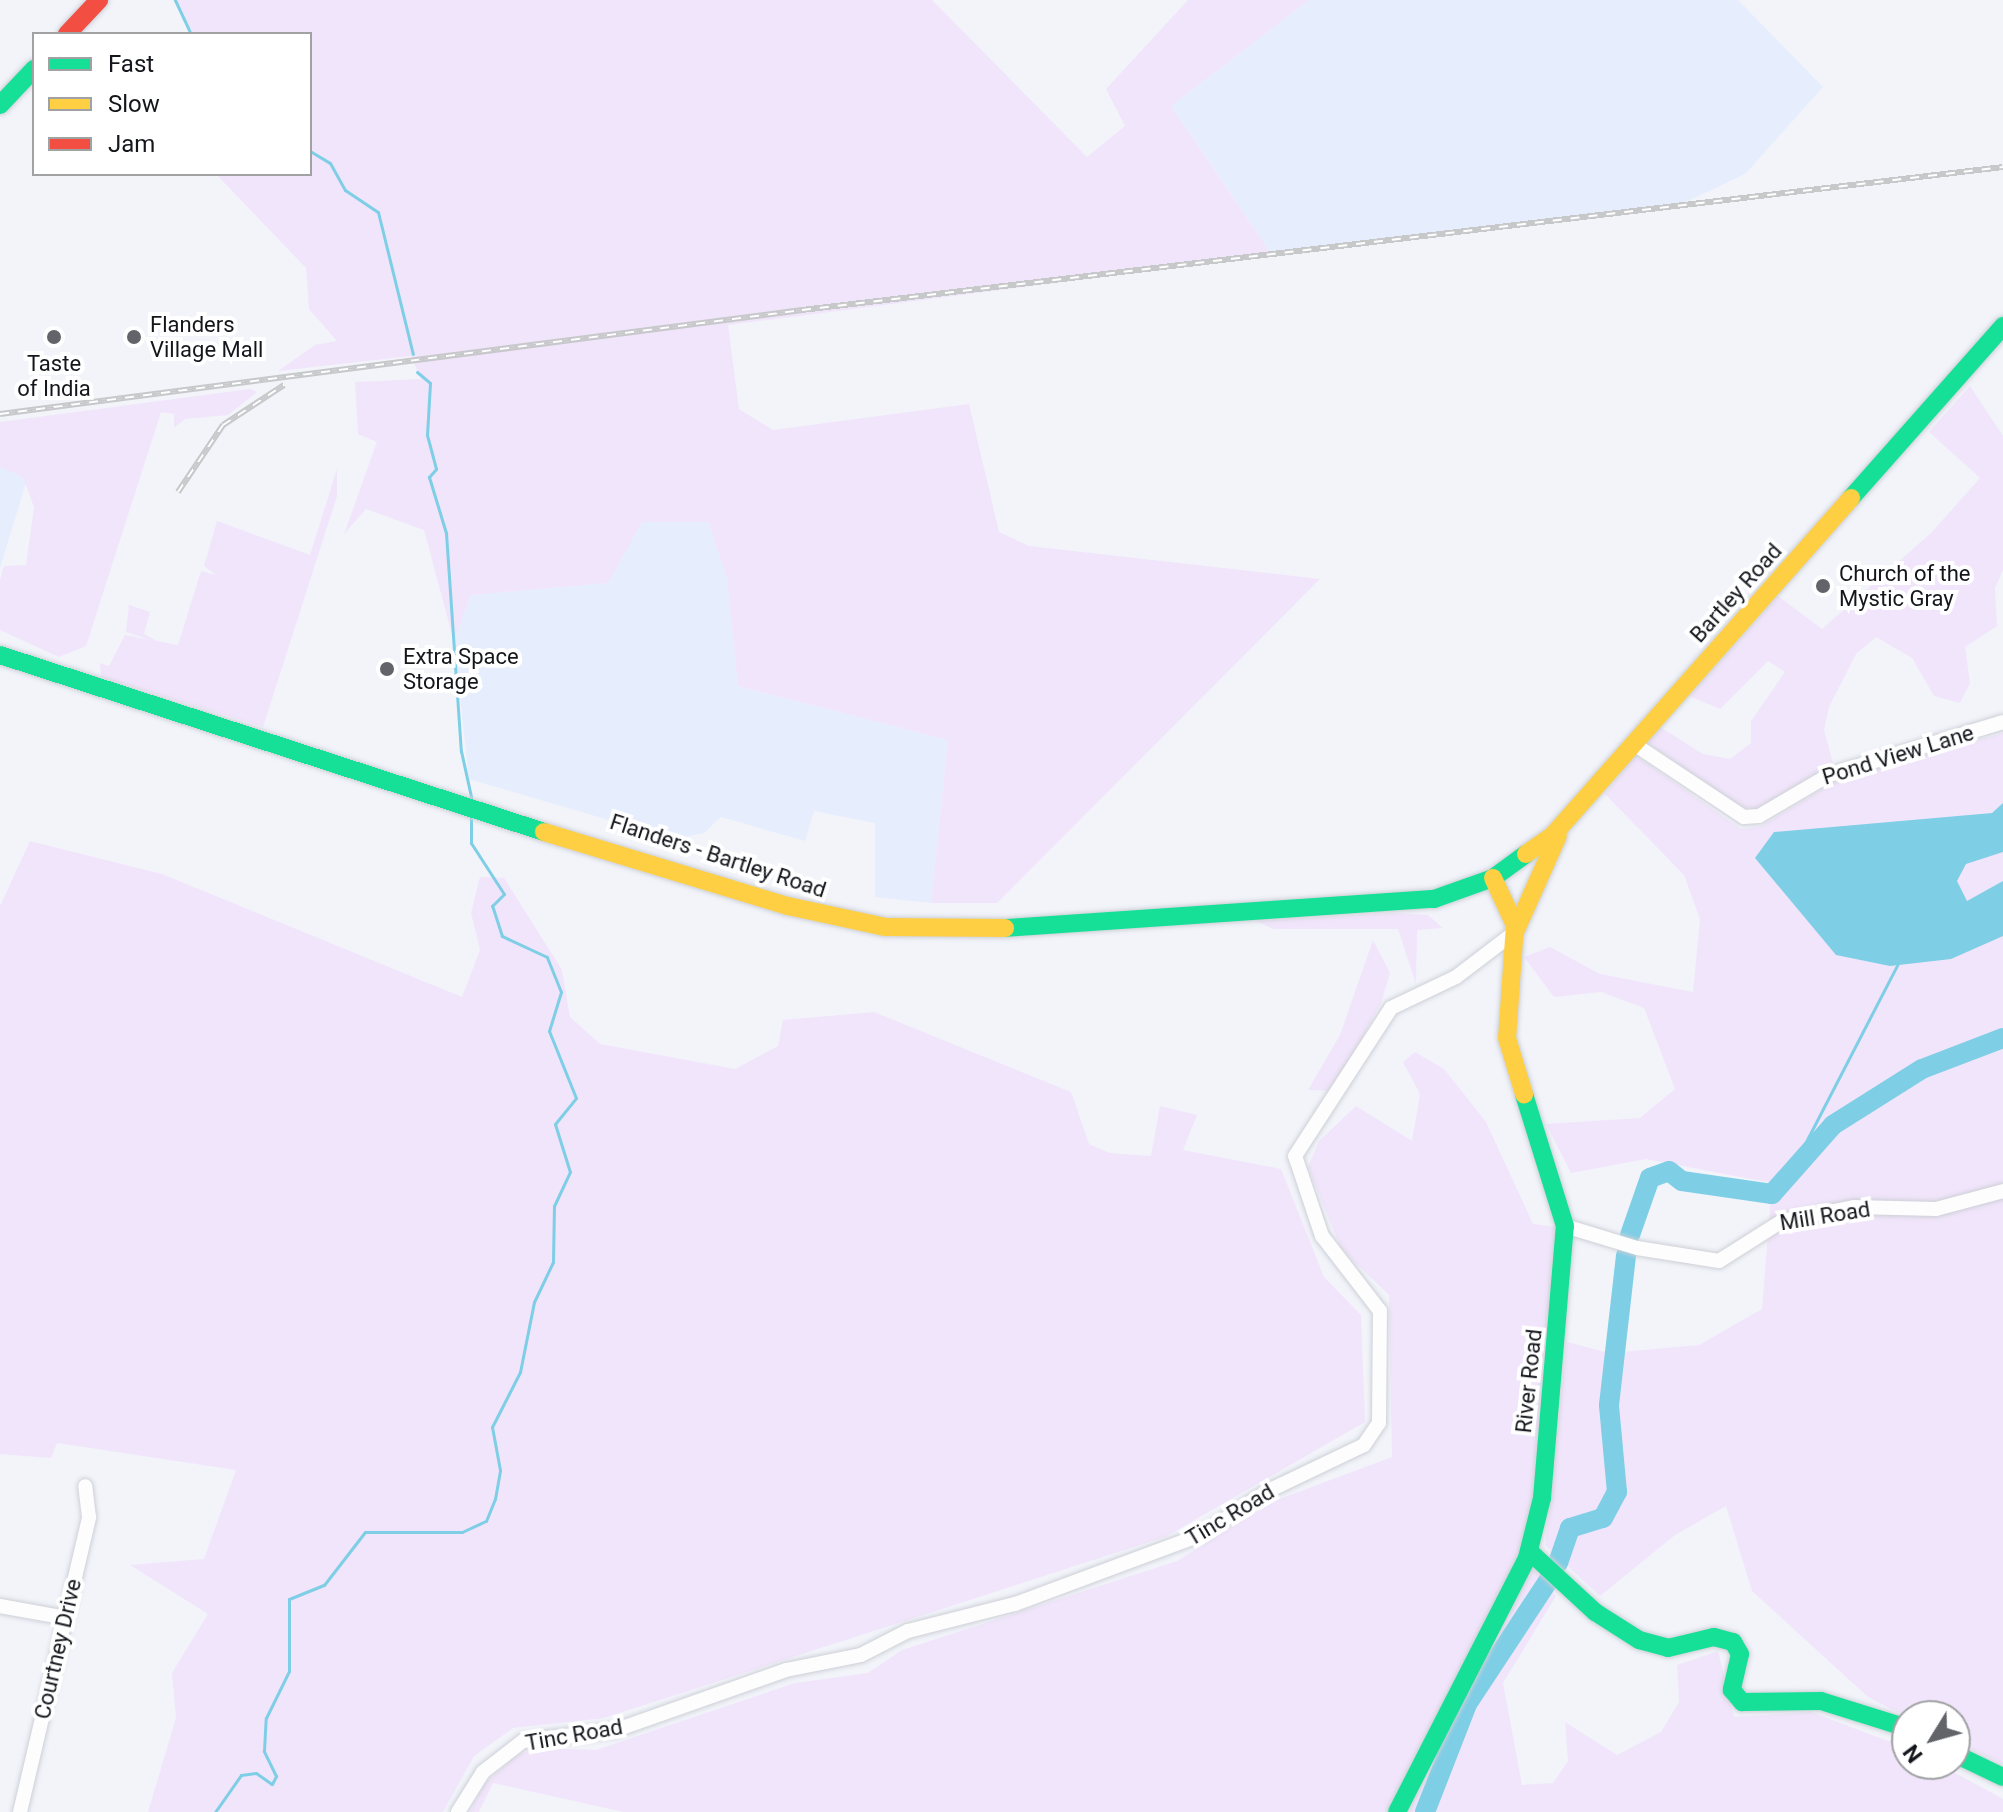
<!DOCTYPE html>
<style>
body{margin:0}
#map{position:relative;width:2003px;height:1812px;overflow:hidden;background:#f2f4fa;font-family:Roboto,sans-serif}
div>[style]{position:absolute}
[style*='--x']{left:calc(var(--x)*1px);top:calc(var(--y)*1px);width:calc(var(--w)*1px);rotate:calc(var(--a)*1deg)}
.built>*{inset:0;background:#e6edfd}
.green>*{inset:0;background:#f1e5fb}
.water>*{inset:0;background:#7ecee6}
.stream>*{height:3px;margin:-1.5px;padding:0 1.5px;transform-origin:1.5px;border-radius:1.5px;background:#7ecee6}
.river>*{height:20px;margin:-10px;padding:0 10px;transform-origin:10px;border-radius:10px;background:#7ecee6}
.roads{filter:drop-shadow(0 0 2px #cdd0d6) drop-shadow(0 0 2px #cdd0d6)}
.street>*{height:14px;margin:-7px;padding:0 7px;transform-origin:7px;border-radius:7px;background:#fdfdfe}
.fast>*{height:18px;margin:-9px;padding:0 9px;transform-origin:9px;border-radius:9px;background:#16e098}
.slow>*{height:18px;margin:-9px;padding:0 9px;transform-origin:9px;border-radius:9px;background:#ffcf43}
.jam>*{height:18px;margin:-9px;padding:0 9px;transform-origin:9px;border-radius:9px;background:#f24e42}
.rail>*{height:6px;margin-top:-3px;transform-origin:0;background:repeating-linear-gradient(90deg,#fff 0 9px,#c7c8ca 0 18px);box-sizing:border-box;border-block:2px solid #c7c8ca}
.dots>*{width:22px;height:22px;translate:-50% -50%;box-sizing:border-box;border:4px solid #fff;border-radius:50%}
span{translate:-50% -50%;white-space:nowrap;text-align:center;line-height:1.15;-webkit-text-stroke:8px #fff;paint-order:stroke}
.poi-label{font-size:22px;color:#14161c}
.left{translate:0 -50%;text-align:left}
.street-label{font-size:22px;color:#14161c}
.legend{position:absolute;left:32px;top:32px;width:280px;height:144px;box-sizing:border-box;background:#fff;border:2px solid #a1a2a4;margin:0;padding:10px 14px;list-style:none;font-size:24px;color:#14161c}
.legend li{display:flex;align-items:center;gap:16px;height:40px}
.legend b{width:40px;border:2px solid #a1a2a4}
.north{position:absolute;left:1891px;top:1700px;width:80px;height:80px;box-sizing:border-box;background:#fff;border:2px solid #a1a2a4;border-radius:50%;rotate:233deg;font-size:22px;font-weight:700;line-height:32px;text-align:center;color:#14161c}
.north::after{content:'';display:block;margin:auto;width:28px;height:36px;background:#62646a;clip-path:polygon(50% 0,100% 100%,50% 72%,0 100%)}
</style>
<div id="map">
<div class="built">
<i style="clip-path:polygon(1309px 0,1738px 0,1823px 87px,1745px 174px,1673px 208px,1272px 255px,1171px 106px)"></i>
<i style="clip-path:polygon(46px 417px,0 568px,0 422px)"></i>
<i style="clip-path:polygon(642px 521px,708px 522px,727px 578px,738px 686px,948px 740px,931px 903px,875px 897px,875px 823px,814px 811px,805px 841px,721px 817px,704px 833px,674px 839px,469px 779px,454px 642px,471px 595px,607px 583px)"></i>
</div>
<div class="green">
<i style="clip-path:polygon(173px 0,932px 0,1087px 157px,1125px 126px,1106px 89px,1188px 0,1309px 0,1171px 106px,1272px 255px,728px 325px,739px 409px,773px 430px,969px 404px,999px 532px,1029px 546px,1320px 579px,997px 903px,931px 903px,948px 740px,738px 686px,727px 578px,708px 522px,642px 522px,608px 583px,471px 595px,454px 642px,424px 530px,366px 509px,344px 534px,377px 442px,358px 434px,355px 382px,421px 379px,411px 356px,278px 371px,315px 345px,337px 341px,309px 309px,306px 268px,216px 174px,310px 174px,310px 34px,194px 34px)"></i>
<i style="clip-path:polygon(1970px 386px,2003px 436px,2003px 570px,1995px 588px,1997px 626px,1965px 647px,1970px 683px,1960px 703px,1934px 696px,1912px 658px,1876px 637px,1856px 654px,1829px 707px,1824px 730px,1833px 763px,1758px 810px,1733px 805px,1646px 741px,1660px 727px,1703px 754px,1730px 759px,1751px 743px,1751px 721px,1785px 672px,1768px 661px,1720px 709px,1689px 696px,1778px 596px,1822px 629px,1931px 533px,1980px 478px,1929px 432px)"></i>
<i style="clip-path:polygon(250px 389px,257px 392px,228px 415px,185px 419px,174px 428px,174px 414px,161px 412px,86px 646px,59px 657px,0 630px,0 580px,4px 566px,26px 565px,34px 507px,23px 477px,0 467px,0 422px)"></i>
<i style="clip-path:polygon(337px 469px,337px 496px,263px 727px,101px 677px,100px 663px,109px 666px,125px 635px,178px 645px,201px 571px,216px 575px,204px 566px,217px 521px,310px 555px)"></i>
<i style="clip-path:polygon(129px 605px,150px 612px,144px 634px,160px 643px,126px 632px)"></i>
<i style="clip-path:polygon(2003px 733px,2003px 1764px,1955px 1741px,1955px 1716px,1907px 1717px,1868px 1697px,1752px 1591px,1726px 1506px,1675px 1535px,1600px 1596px,1545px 1545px,1567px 1342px,1609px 1353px,1699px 1345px,1762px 1309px,1772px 1183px,1646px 1159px,1571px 1173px,1546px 1124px,1640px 1118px,1675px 1089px,1644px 1008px,1601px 992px,1554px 997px,1524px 957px,1550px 947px,1600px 974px,1693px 992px,1700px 919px,1684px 875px,1605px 794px,1635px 755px,1741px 829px,1761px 826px,1841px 778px)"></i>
<i style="clip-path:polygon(30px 841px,162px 874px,462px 997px,480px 950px,471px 913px,480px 877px,504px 878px,562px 970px,570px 1017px,600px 1044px,735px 1069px,778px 1046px,783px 1020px,874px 1012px,1071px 1092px,1089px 1144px,1110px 1153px,1151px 1156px,1160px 1106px,1197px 1115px,1183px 1150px,1281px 1169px,1324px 1277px,1361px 1315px,1365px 1422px,1165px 1537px,604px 1718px,513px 1728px,474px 1756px,443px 1812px,148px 1812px,176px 1718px,172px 1673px,208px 1614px,130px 1565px,204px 1559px,236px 1470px,57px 1443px,51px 1458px,0 1454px,0 906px)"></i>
<i style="clip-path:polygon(1396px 913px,1428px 915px,1443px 928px,1417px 930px,1416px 984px,1398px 929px,1273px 929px,1256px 921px)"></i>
<i style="clip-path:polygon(1373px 940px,1390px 973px,1381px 1003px,1333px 1091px,1308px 1090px,1340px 1035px)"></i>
<i style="clip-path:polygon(1415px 1052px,1444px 1069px,1486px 1122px,1533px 1224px,1557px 1227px,1535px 1506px,1524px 1547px,1388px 1812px,623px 1812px,493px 1783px,479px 1812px,470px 1812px,484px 1784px,517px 1755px,539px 1748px,596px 1750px,795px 1683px,868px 1673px,902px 1650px,1177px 1561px,1274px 1501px,1392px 1457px,1389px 1295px,1341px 1249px,1308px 1167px,1319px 1141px,1356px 1106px,1412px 1141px,1420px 1094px,1403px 1062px)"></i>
<i style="clip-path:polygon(1531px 1566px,1556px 1596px,1503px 1683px,1522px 1785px,1553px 1783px,1568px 1761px,1565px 1722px,1617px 1755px,1661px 1732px,1679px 1702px,1677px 1665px,1718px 1651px,1734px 1717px,1811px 1712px,1907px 1748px,1907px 1764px,1939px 1764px,2003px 1799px,2003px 1812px,1405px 1812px)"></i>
</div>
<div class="water">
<i style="clip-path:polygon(2003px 803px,2003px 852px,1966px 864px,1957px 881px,1967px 901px,2003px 881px,2003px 936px,1951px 959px,1890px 966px,1836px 955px,1755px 858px,1774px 832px,1992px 813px)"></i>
</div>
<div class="stream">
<i style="--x:175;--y:0;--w:38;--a:65"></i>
<i style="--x:310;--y:151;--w:23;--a:31"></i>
<i style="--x:330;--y:163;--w:31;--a:61"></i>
<i style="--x:345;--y:190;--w:40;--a:34"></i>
<i style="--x:378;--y:212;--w:146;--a:76.2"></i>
<i style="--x:417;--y:372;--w:17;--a:40"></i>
<i style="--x:430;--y:383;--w:52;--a:93.3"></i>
<i style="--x:427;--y:435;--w:35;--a:75"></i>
<i style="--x:436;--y:469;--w:11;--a:131"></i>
<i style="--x:429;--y:477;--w:59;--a:73.1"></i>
<i style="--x:446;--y:533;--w:219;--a:86.1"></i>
<i style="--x:461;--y:751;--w:51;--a:77.6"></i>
<i style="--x:1795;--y:1163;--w:223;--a:-62.7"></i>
<i style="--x:215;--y:1812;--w:45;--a:-54.9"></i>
<i style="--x:241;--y:1775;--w:15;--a:-8"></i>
<i style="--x:256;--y:1773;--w:19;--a:35"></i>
<i style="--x:272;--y:1784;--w:9;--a:-63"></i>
<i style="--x:276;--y:1776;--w:28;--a:-116"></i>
<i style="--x:264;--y:1751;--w:33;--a:-87"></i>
<i style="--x:266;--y:1718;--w:52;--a:-63.9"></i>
<i style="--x:289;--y:1671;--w:72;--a:-90"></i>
<i style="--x:289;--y:1599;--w:38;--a:-22"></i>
<i style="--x:324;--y:1585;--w:67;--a:-52.3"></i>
<i style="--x:365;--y:1532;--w:97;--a:0"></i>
<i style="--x:462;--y:1532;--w:26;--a:-25"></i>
<i style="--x:486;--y:1521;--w:24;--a:-68"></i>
<i style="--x:495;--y:1499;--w:29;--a:-80"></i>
<i style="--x:500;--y:1470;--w:44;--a:-100.5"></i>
<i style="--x:492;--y:1427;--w:62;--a:-63"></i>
<i style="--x:520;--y:1372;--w:71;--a:-78.7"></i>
<i style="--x:534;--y:1302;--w:44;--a:-64.6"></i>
<i style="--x:553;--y:1262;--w:56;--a:-89"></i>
<i style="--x:554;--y:1206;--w:38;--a:-65"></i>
<i style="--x:570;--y:1172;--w:50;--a:-107.4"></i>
<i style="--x:555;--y:1124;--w:33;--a:-51"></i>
<i style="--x:576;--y:1098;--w:72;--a:-111.9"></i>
<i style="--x:549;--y:1031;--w:41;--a:-72.9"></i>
<i style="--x:561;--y:992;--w:38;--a:-112"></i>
<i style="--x:547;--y:957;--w:50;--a:-155"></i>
<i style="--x:502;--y:936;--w:32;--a:-108"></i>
<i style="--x:492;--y:906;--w:17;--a:-45"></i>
<i style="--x:504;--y:894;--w:61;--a:-122.9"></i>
<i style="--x:471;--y:843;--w:28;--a:-90"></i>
</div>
<div class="river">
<i style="--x:1630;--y:1235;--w:60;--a:-70.7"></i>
<i style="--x:1650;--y:1178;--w:20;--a:-20"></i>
<i style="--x:1669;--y:1171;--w:16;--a:38"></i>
<i style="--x:1682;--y:1181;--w:91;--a:8.2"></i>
<i style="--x:1772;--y:1194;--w:92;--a:-48.5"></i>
<i style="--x:1833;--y:1125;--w:105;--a:-32.2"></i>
<i style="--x:1922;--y:1069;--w:87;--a:-20.9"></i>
<i style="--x:1558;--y:1563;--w:37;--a:-71"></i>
<i style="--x:1570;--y:1528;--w:34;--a:-17"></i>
<i style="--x:1603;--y:1518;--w:30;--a:-62"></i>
<i style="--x:1617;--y:1492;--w:87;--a:-95.3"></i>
<i style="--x:1609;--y:1405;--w:151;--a:-83.5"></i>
<i style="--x:1425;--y:1812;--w:116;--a:-68.7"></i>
<i style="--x:1467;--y:1704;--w:151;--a:-56.6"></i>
</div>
<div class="roads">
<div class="street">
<i style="--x:1634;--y:744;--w:132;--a:33.6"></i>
<i style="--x:1744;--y:817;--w:15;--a:-4"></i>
<i style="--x:1759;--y:816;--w:81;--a:-30.4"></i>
<i style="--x:1829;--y:775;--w:182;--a:-16.9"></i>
<i style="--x:1565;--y:1226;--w:75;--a:17"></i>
<i style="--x:1637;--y:1248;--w:83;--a:9"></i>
<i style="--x:1719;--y:1261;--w:75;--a:-32.4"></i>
<i style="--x:1782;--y:1221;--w:73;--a:-11"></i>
<i style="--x:1854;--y:1207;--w:82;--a:1.4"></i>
<i style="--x:1936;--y:1209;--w:69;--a:-15"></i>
<i style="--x:0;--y:1606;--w:67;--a:10.3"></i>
<i style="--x:20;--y:1812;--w:303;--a:-76.8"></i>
<i style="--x:89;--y:1517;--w:31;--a:-97"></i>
<i style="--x:458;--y:1812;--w:47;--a:-58"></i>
<i style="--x:483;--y:1772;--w:51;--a:-37.8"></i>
<i style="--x:523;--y:1741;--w:94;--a:-6.7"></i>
<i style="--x:616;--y:1730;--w:180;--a:-19.4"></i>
<i style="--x:786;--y:1670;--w:76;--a:-11.3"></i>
<i style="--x:861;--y:1655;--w:53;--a:-27.1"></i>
<i style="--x:908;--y:1631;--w:110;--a:-14.2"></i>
<i style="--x:1015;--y:1604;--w:198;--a:-20.4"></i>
<i style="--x:1201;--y:1535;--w:80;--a:-33.3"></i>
<i style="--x:1268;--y:1491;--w:106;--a:-25.6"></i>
<i style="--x:1364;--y:1445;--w:27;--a:-56"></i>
<i style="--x:1379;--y:1423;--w:112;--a:-89.5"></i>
<i style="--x:1380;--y:1311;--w:95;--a:-127.7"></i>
<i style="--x:1322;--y:1236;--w:84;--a:-108.6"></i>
<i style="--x:1295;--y:1156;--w:176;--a:-57"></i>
<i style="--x:1391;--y:1008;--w:72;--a:-25.5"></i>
<i style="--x:1456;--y:977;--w:74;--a:-37.3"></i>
</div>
<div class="fast">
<i style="--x:0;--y:105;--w:50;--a:-46.6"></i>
<i style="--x:1851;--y:498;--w:230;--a:-48.5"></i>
<i style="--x:0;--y:655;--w:572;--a:18.02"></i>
<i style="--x:1005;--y:928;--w:430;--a:-3.9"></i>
<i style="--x:1434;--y:899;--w:63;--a:-19.6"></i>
<i style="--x:1493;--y:878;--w:41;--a:-36"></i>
<i style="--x:1529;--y:1551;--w:90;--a:42.7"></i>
<i style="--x:1595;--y:1612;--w:52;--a:32.5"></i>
<i style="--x:1639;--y:1640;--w:30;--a:15"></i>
<i style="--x:1668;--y:1648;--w:47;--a:-13.4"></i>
<i style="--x:1714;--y:1637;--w:20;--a:15"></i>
<i style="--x:1733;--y:1642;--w:14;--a:60"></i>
<i style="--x:1740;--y:1654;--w:37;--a:103"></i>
<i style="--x:1732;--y:1690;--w:16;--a:50"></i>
<i style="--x:1742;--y:1702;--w:79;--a:-0.7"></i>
<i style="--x:1821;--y:1701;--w:90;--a:17.4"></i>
<i style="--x:1955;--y:1754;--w:53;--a:25.6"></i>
<i style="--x:1397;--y:1812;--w:285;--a:-62.9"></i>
<i style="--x:1527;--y:1558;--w:62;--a:-76"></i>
<i style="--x:1542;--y:1498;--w:273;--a:-85.2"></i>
<i style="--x:1565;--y:1226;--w:138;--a:-107.3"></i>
</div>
<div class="slow">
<i style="--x:544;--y:832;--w:255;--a:16.9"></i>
<i style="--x:788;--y:906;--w:99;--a:12.2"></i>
<i style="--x:885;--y:927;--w:120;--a:0.5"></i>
<i style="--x:1526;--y:854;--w:33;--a:-35"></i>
<i style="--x:1553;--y:835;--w:450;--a:-48.5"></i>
<i style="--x:1493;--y:878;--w:52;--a:64.9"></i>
<i style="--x:1515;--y:925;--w:113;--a:94"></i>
<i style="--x:1507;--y:1038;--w:59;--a:73.1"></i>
<i style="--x:1515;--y:932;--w:105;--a:-65.9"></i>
</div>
<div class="jam">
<i style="--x:67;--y:34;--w:47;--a:-46.7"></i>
</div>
</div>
<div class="rail">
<i style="--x:0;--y:414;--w:809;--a:-7.39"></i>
<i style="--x:802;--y:310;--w:1209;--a:-6.79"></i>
<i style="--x:178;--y:492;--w:81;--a:-56.1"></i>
<i style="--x:223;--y:425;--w:73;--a:-33.3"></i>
</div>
<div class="dots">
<i style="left:54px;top:337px;background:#62646a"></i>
<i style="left:134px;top:337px;background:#62646a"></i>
<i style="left:1823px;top:586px;background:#62646a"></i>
<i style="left:387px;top:669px;background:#62646a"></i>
</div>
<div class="poi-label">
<span class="left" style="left:150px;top:337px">Flanders<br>Village Mall</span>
<span style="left:54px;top:376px">Taste<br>of India</span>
<span class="left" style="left:1839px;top:586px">Church of the<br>Mystic Gray</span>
<span class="left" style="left:403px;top:669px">Extra Space<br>Storage</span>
</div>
<div class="street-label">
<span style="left:1736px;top:593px;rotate:-48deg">Bartley Road</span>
<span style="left:1898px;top:755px;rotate:-17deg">Pond View Lane</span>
<span style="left:718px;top:856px;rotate:18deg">Flanders - Bartley Road</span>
<span style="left:1825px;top:1216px;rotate:-9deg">Mill Road</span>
<span style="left:1529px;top:1381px;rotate:-84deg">River Road</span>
<span style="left:1230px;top:1515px;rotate:-31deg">Tinc Road</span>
<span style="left:58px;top:1649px;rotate:-77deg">Courtney Drive</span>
<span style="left:574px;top:1735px;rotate:-10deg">Tinc Road</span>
</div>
<ul class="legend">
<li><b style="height:10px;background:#16e098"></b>Fast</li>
<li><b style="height:10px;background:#ffcf43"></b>Slow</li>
<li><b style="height:10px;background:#f24e42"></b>Jam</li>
</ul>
<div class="north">N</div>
</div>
